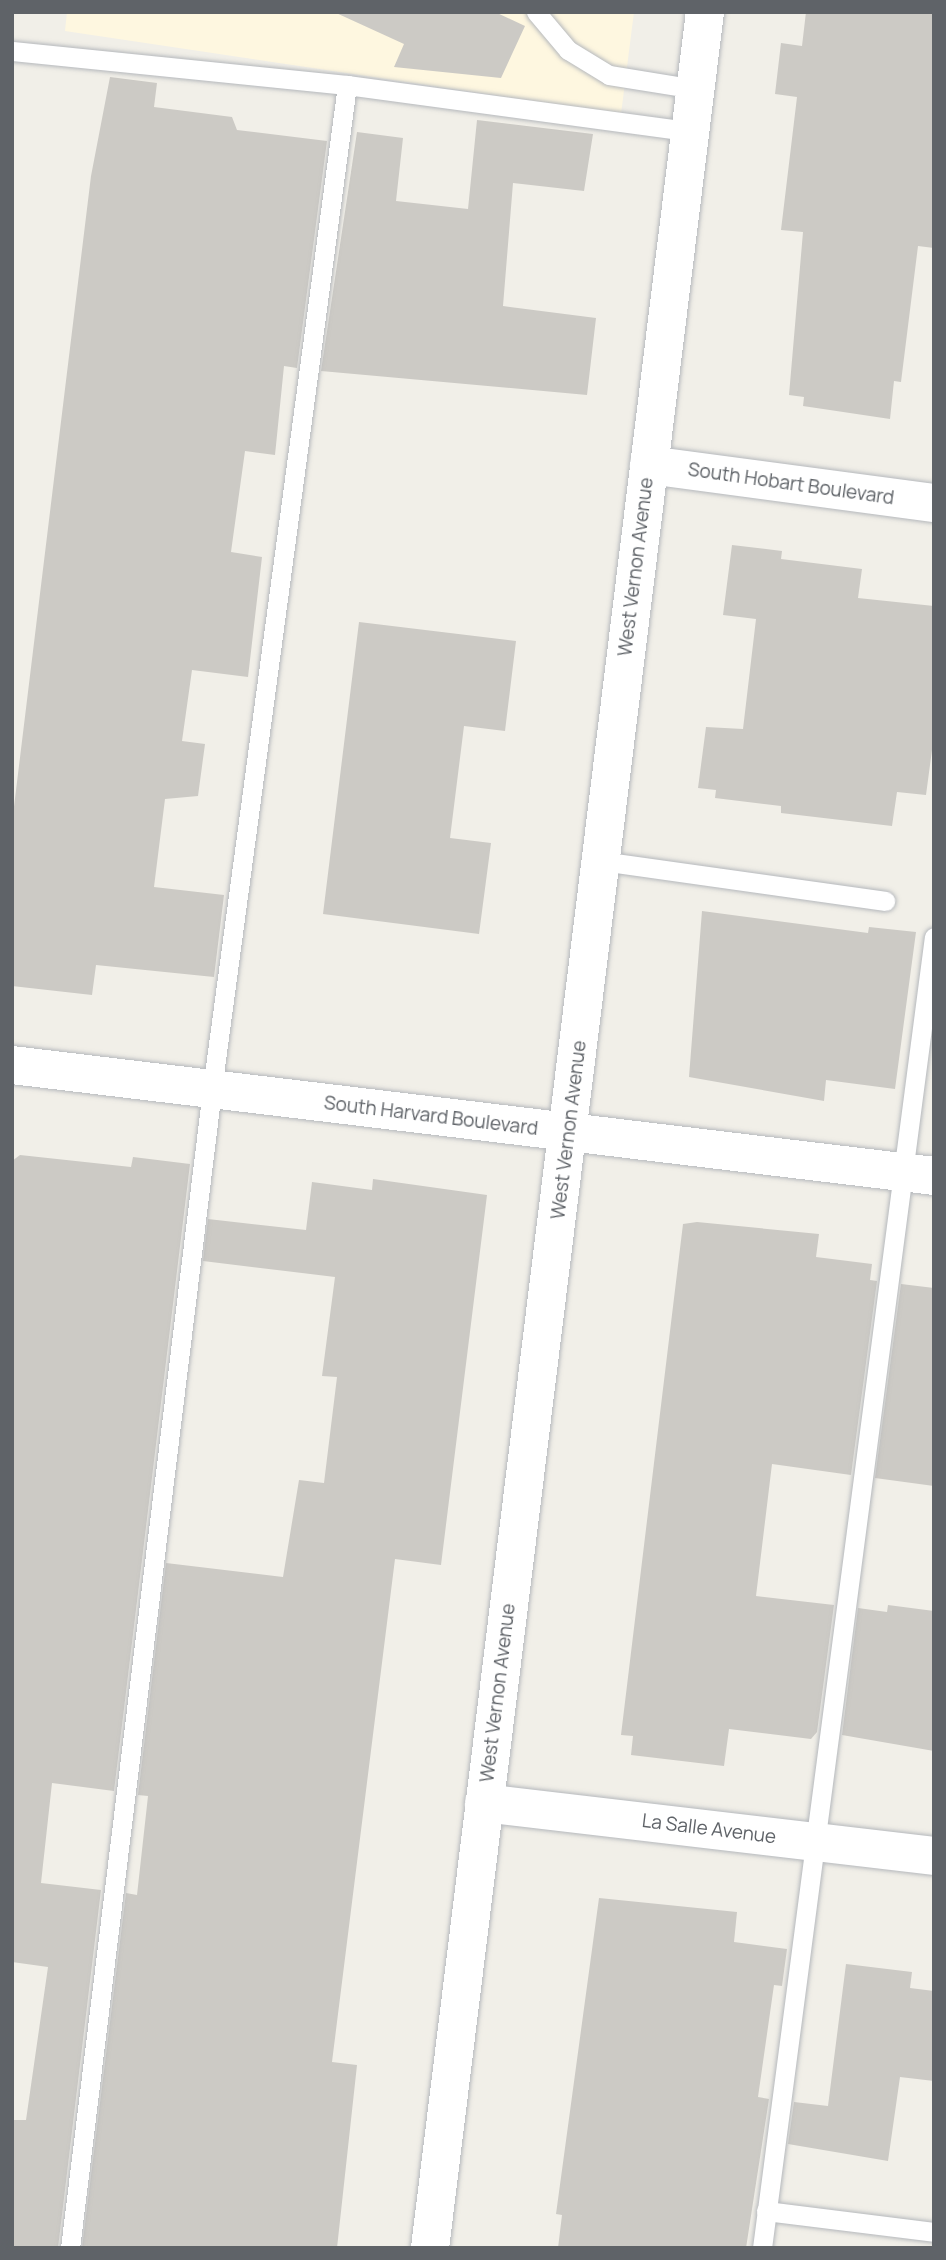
<!DOCTYPE html>
<style>
body{margin:0}
#map{position:relative;width:946px;height:2260px;overflow:hidden;background:#f1efe8;font-family:Manrope,sans-serif}
div>[style]{position:absolute}
[style*='--x']{left:calc(var(--x)*1px);top:calc(var(--y)*1px);width:calc(var(--w)*1px);rotate:calc(var(--a)*1deg)}
.commercial>*{inset:0;background:#fef7e0}
.building>*{inset:0;background:#cccac5}
.roads{filter:drop-shadow(0 0 2px #b5b8bc) drop-shadow(0 0 2px #b5b8bc)}
.lane>*{height:19px;margin:-9.5px;padding:0 9.5px;transform-origin:9.5px;border-radius:9.5px;background:#fff}
.street>*{height:38px;margin:-19px;padding:0 19px;transform-origin:19px;border-radius:19px;background:#fff}
.secondary>*{height:38px;margin:-19px;padding:0 19px;transform-origin:19px;border-radius:19px;background:#fff}
span{translate:-50% -50%;white-space:nowrap;text-align:center;line-height:1.15;-webkit-text-stroke:6px #fff;paint-order:stroke}
.street-label{font-size:19px;color:#5f6368}
.frame{position:absolute;inset:0;border:14px solid #5f6368;pointer-events:none}
</style>
<div id="map">
<div class="commercial">
<i style="clip-path:polygon(67px 12px,634px 12px,621px 114px,65px 31px)"></i>
</div>
<div class="building">
<i style="clip-path:polygon(334px 12px,495px 12px,525px 26px,501px 78px,394px 67px,404px 44px)"></i>
<i style="clip-path:polygon(806px 12px,934px 12px,934px 248px,918px 246px,901px 382px,894px 381px,890px 419px,803px 406px,804px 397px,789px 395px,803px 232px,781px 230px,797px 97px,775px 94px,781px 43px,802px 46px)"></i>
<i style="clip-path:polygon(110px 77px,157px 83px,154px 107px,232px 117px,237px 130px,327px 141px,297px 368px,284px 366px,275px 455px,245px 451px,231px 552px,262px 557px,248px 677px,192px 670px,182px 741px,205px 744px,198px 796px,165px 799px,154px 887px,224px 895px,214px 977px,96px 965px,92px 995px,12px 986px,12px 823px,91px 176px)"></i>
<i style="clip-path:polygon(477px 120px,593px 134px,584px 191px,513px 183px,503px 306px,596px 318px,587px 395px,321px 371px,357px 132px,403px 138px,396px 201px,468px 209px)"></i>
<i style="clip-path:polygon(732px 545px,782px 551px,781px 559px,862px 569px,858px 598px,934px 606px,934px 735px,926px 795px,897px 792px,892px 826px,781px 813px,781px 806px,715px 798px,716px 790px,698px 788px,706px 727px,743px 729px,756px 619px,723px 615px)"></i>
<i style="clip-path:polygon(359px 622px,516px 641px,505px 731px,464px 726px,450px 838px,491px 843px,479px 934px,323px 914px)"></i>
<i style="clip-path:polygon(702px 911px,868px 933px,869px 927px,916px 932px,895px 1089px,826px 1080px,824px 1101px,689px 1077px)"></i>
<i style="clip-path:polygon(20px 1155px,131px 1167px,133px 1157px,190px 1164px,114px 1791px,52px 1783px,41px 1883px,101px 1890px,58px 2248px,12px 2248px,12px 2120px,26px 2120px,48px 1967px,12px 1962px,12px 1161px)"></i>
<i style="clip-path:polygon(373px 1179px,487px 1195px,441px 1565px,395px 1559px,332px 2062px,357px 2065px,337px 2248px,82px 2248px,126px 1893px,137px 1895px,148px 1796px,138px 1795px,166px 1563px,283px 1577px,299px 1480px,324px 1483px,337px 1377px,322px 1376px,335px 1277px,203px 1261px,208px 1219px,306px 1230px,312px 1182px,372px 1190px)"></i>
<i style="clip-path:polygon(697px 1222px,819px 1234px,816px 1257px,872px 1264px,870px 1280px,877px 1281px,851px 1475px,772px 1464px,756px 1596px,834px 1605px,817px 1732px,811px 1739px,729px 1729px,724px 1766px,631px 1755px,633px 1736px,621px 1735px,683px 1224px)"></i>
<i style="clip-path:polygon(901px 1284px,934px 1288px,934px 1486px,875px 1478px)"></i>
<i style="clip-path:polygon(888px 1605px,934px 1611px,934px 1751px,842px 1735px,858px 1608px,887px 1612px)"></i>
<i style="clip-path:polygon(599px 1898px,737px 1912px,734px 1942px,787px 1949px,782px 1986px,774px 1985px,758px 2097px,769px 2099px,746px 2248px,558px 2248px,562px 2215px,556px 2214px)"></i>
<i style="clip-path:polygon(846px 1964px,912px 1972px,910px 1988px,934px 1991px,934px 2081px,900px 2077px,888px 2161px,788px 2144px,794px 2102px,828px 2106px)"></i>
</div>
<div class="roads">
<div class="lane">
<i style="--x:536;--y:12;--w:50;--a:49.9"></i>
<i style="--x:568;--y:50;--w:48;--a:31.4"></i>
<i style="--x:609;--y:75;--w:87;--a:9.2"></i>
<i style="--x:12;--y:51;--w:337;--a:5.8"></i>
<i style="--x:347;--y:85;--w:345;--a:7.7"></i>
<i style="--x:601;--y:861;--w:287;--a:8"></i>
<i style="--x:766;--y:2211;--w:169;--a:7.1"></i>
<i style="--x:70;--y:2248;--w:1168;--a:-83.01"></i>
<i style="--x:212;--y:1089;--w:1013;--a:-82.34"></i>
<i style="--x:762;--y:2248;--w:1322;--a:-82.53"></i>
</div>
<div class="street">
<i style="--x:649;--y:465;--w:288;--a:7.6"></i>
<i style="--x:12;--y:1065;--w:929;--a:6.86"></i>
<i style="--x:484;--y:1803;--w:453;--a:6.7"></i>
</div>
<div class="secondary">
<i style="--x:430;--y:2248;--w:2253;--a:-82.99"></i>
</div>
</div>
<div class="street-label">
<span style="left:791px;top:484px;rotate:8deg">South Hobart Boulevard</span>
<span style="left:636px;top:567px;rotate:-83deg">West Vernon Avenue</span>
<span style="left:431px;top:1116px;rotate:7deg">South Harvard Boulevard</span>
<span style="left:569px;top:1130px;rotate:-83deg">West Vernon Avenue</span>
<span style="left:498px;top:1693px;rotate:-83deg">West Vernon Avenue</span>
<span style="left:709px;top:1829px;rotate:7deg">La Salle Avenue</span>
</div>
<div class="frame"></div>
</div>
